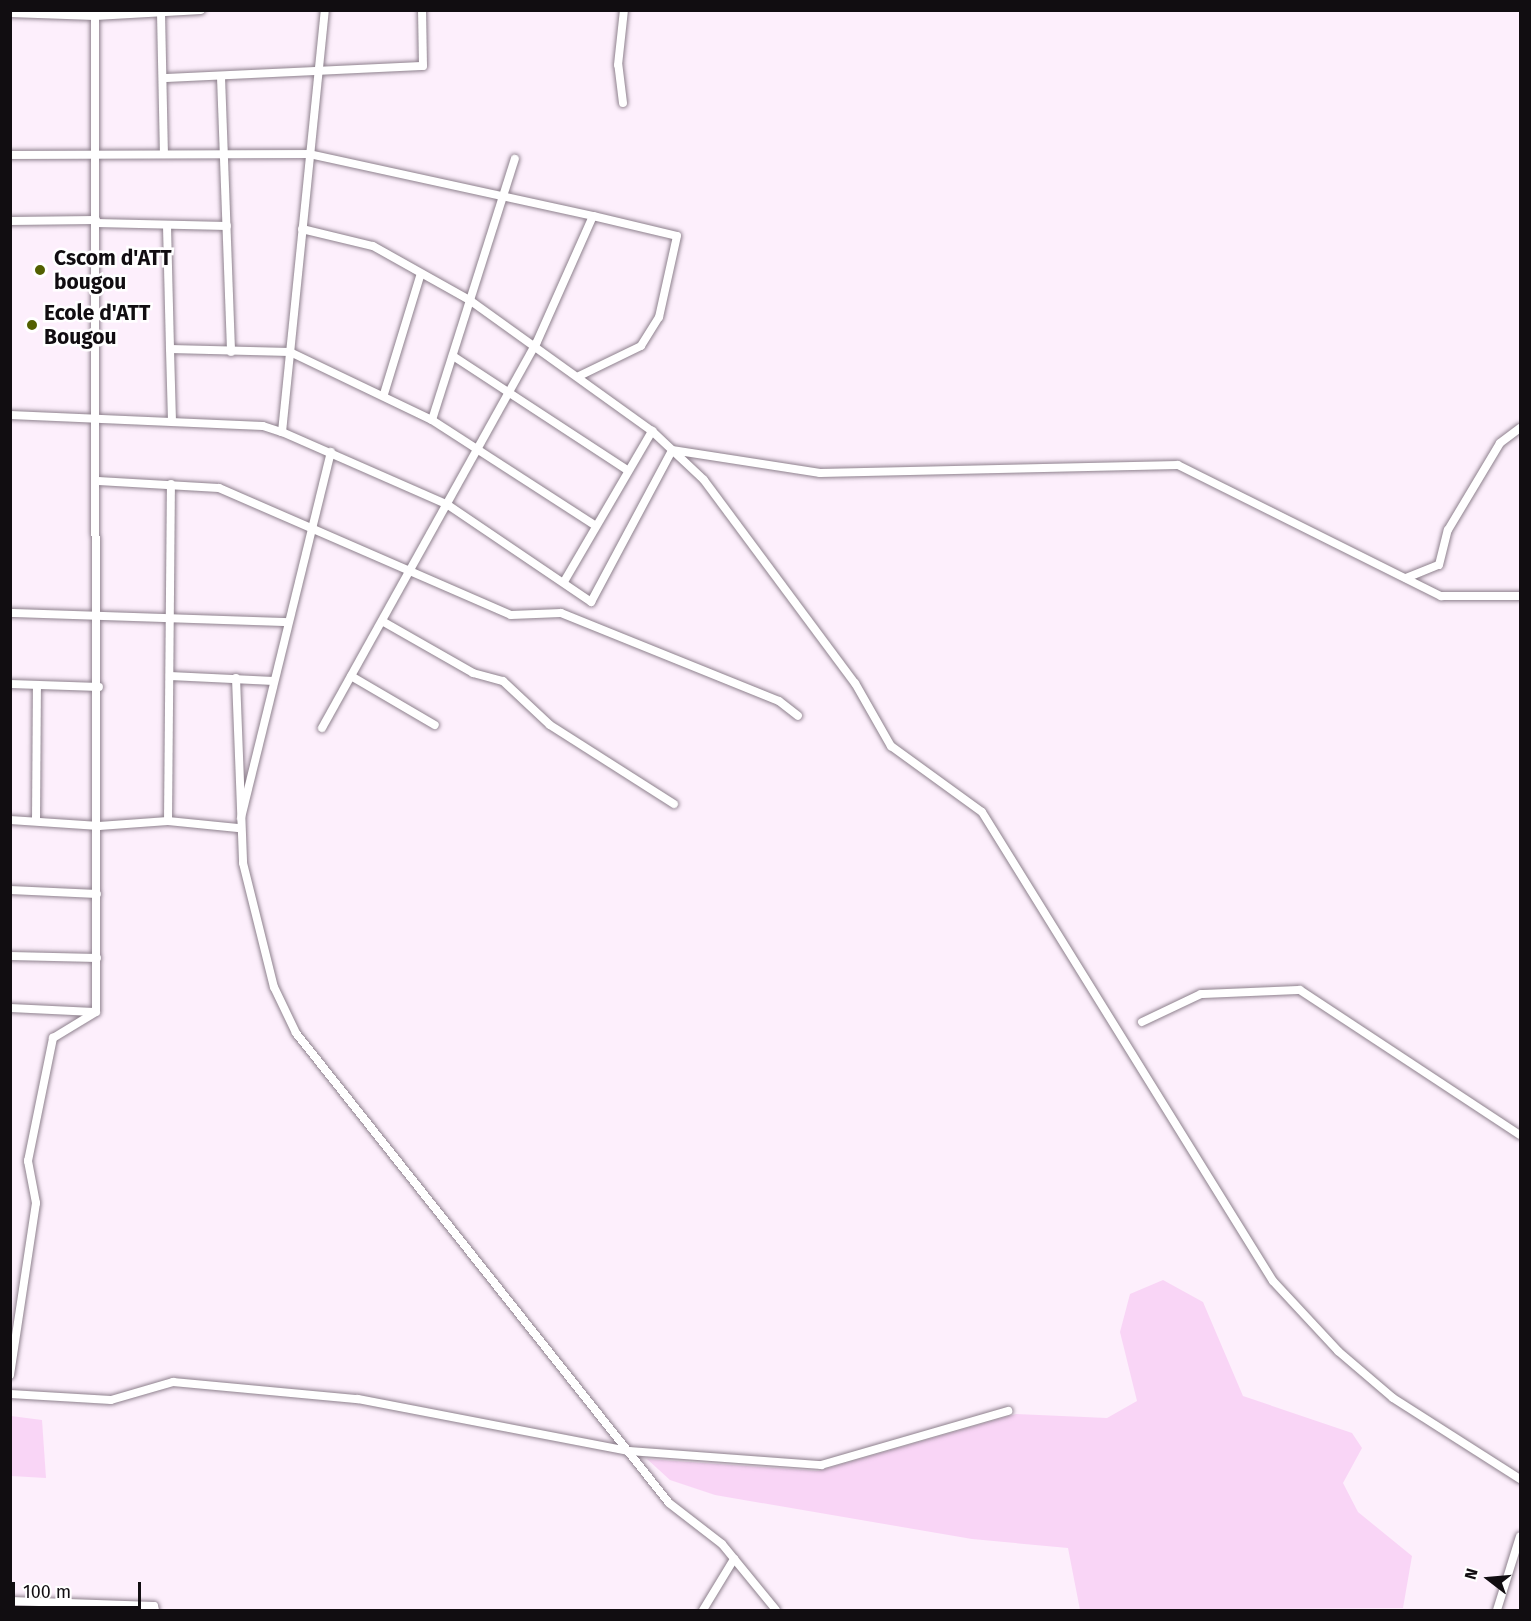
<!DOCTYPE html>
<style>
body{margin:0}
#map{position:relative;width:1531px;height:1621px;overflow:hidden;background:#fdeffc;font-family:"Fira Sans",sans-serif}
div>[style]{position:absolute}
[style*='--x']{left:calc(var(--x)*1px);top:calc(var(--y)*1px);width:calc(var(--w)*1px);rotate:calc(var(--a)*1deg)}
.green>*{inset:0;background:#f9d5f6}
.roads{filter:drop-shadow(0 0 2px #8e818d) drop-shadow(0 0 2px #8e818d)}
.street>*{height:8px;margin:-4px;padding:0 4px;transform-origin:4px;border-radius:4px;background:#fff}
.dots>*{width:16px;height:16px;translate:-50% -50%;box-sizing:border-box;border:3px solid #fff;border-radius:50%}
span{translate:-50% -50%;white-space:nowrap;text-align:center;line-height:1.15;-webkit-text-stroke:5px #fff;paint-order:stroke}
.poi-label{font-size:21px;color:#110d11;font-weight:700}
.left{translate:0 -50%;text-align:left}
.frame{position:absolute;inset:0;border:12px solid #110d11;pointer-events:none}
.north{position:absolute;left:1459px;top:1549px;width:60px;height:60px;-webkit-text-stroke:4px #fff;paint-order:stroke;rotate:286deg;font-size:16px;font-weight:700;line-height:24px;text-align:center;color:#110d11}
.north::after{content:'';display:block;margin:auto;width:21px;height:27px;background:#110d11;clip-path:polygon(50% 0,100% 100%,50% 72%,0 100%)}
.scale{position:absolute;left:12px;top:1582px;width:129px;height:27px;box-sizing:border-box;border:3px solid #110d11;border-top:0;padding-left:8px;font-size:18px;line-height:21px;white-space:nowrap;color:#110d11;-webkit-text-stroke:4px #fff;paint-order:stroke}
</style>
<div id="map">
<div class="green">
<i style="clip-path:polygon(1163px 1280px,1203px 1302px,1243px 1396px,1352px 1433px,1362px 1448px,1343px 1483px,1358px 1512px,1412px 1556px,1403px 1608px,1080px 1610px,1068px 1548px,972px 1539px,715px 1495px,670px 1480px,647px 1459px,818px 1471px,1016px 1414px,1107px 1418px,1137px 1401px,1120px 1332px,1130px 1294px)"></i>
<i style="clip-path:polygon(11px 1416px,42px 1420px,46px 1478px,11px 1476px)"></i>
</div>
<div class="roads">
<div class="street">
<i style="--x:10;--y:13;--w:85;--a:2"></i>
<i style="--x:95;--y:16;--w:106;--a:-3.2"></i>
<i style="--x:161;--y:13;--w:140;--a:88.8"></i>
<i style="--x:221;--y:77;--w:275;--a:87.9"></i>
<i style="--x:165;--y:78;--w:258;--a:-2.7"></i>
<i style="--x:423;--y:66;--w:56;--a:-91"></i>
<i style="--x:623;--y:103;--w:38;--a:-97"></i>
<i style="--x:618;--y:65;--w:55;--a:-83.8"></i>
<i style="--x:10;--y:155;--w:299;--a:-0.2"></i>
<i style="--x:309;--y:154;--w:291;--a:12.3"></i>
<i style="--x:10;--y:221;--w:86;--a:-0.7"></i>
<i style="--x:96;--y:223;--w:131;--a:1.3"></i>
<i style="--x:167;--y:226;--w:123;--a:88.6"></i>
<i style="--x:302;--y:229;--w:73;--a:13.5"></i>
<i style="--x:373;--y:246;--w:112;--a:29.3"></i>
<i style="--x:471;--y:301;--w:223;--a:35.7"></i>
<i style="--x:652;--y:431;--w:71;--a:43.3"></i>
<i style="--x:704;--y:480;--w:253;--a:53.4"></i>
<i style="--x:855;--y:683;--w:73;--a:60.3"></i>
<i style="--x:891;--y:746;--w:112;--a:36"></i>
<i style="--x:982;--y:812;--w:552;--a:58.18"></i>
<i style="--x:1273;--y:1281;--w:96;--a:47.1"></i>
<i style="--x:1338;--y:1351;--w:72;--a:40.5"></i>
<i style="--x:1393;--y:1398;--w:151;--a:32.5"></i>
<i style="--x:453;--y:356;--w:207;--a:33.2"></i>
<i style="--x:384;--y:394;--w:123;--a:-73"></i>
<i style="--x:10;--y:415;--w:253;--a:2.5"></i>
<i style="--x:263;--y:426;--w:20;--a:18"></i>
<i style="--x:282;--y:432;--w:181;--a:23.7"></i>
<i style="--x:448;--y:505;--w:173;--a:34.1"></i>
<i style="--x:591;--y:602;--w:172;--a:-61.9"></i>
<i style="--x:672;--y:450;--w:150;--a:8.8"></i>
<i style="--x:820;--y:473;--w:358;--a:-1.3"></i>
<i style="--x:1178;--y:465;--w:294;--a:26.5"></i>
<i style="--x:1441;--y:596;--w:79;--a:0"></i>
<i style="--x:432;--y:420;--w:274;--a:-72.4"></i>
<i style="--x:172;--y:421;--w:72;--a:-91.6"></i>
<i style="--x:170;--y:349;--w:120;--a:1.4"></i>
<i style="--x:290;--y:352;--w:157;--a:25.6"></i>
<i style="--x:432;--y:420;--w:192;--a:32.9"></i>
<i style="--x:282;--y:432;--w:424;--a:-84.2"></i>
<i style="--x:98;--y:481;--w:121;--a:3.3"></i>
<i style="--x:219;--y:488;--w:318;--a:23.5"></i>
<i style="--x:511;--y:615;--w:50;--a:-2.3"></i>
<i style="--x:561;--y:613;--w:235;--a:22"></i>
<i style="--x:779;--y:701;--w:24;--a:38"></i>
<i style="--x:1406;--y:578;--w:35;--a:-22"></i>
<i style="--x:1439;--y:565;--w:36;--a:-76"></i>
<i style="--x:1448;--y:530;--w:101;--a:-59.1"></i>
<i style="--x:1500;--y:443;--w:25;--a:-37"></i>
<i style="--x:565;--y:580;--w:173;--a:-59.7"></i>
<i style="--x:10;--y:613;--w:277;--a:1.9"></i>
<i style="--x:382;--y:621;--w:105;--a:29.7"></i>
<i style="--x:473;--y:673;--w:31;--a:15"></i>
<i style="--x:503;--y:681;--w:64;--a:43.1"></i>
<i style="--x:550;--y:725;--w:147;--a:32.5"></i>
<i style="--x:170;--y:676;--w:104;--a:2.8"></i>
<i style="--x:351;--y:676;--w:97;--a:30.3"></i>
<i style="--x:236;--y:678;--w:185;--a:87.8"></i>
<i style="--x:243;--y:863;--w:128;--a:76"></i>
<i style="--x:274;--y:987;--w:51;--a:64.4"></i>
<i style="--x:296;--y:1033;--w:600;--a:51.56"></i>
<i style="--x:669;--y:1503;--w:67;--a:37.7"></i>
<i style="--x:722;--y:1544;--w:85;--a:50.7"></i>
<i style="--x:10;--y:684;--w:89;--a:1.9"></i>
<i style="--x:322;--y:728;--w:440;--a:-60.9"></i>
<i style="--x:536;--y:344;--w:140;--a:-66"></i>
<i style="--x:593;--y:216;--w:86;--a:13.4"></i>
<i style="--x:677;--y:236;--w:83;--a:102.5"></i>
<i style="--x:659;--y:317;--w:34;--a:122"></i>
<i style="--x:641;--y:346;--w:69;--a:154.2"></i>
<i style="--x:241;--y:818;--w:377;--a:-76.2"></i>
<i style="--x:10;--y:820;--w:89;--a:3.9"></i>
<i style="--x:99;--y:826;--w:69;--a:-4.1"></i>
<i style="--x:168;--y:821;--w:70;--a:5.7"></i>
<i style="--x:36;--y:821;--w:136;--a:-89.6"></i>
<i style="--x:168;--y:821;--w:337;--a:-89.5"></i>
<i style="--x:10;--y:890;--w:87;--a:2.6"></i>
<i style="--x:10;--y:956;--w:87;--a:1.3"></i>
<i style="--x:10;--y:1008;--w:84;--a:2.7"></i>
<i style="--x:1142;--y:1022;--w:65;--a:-25.4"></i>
<i style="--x:1201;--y:994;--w:99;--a:-2.3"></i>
<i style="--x:1300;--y:990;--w:263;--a:33.4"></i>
<i style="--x:10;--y:1375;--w:174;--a:-81.4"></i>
<i style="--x:36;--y:1203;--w:43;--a:-100.8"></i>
<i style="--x:28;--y:1161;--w:126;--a:-78.5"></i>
<i style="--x:53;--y:1038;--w:50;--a:-31.2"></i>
<i style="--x:96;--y:1012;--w:996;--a:-90.06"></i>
<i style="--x:10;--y:1394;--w:101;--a:3.4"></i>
<i style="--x:111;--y:1400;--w:65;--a:-16.2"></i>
<i style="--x:173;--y:1382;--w:186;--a:5.3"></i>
<i style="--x:358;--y:1399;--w:276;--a:10.9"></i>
<i style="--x:629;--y:1451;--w:193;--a:4.2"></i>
<i style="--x:821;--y:1465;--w:195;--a:-16.1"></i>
<i style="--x:10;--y:1601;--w:144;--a:2"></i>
<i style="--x:154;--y:1606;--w:4;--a:76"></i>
<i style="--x:703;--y:1610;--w:60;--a:-58.7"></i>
<i style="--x:1497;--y:1610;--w:77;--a:-72.7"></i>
</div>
</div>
<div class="dots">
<i style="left:40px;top:270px;background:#525f00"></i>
<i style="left:32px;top:325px;background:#525f00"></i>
</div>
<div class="poi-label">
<span class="left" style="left:54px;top:270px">Cscom d'ATT<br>bougou</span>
<span class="left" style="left:44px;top:325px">Ecole d'ATT<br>Bougou</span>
</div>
<div class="frame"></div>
<div class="north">N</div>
<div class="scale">100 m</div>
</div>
